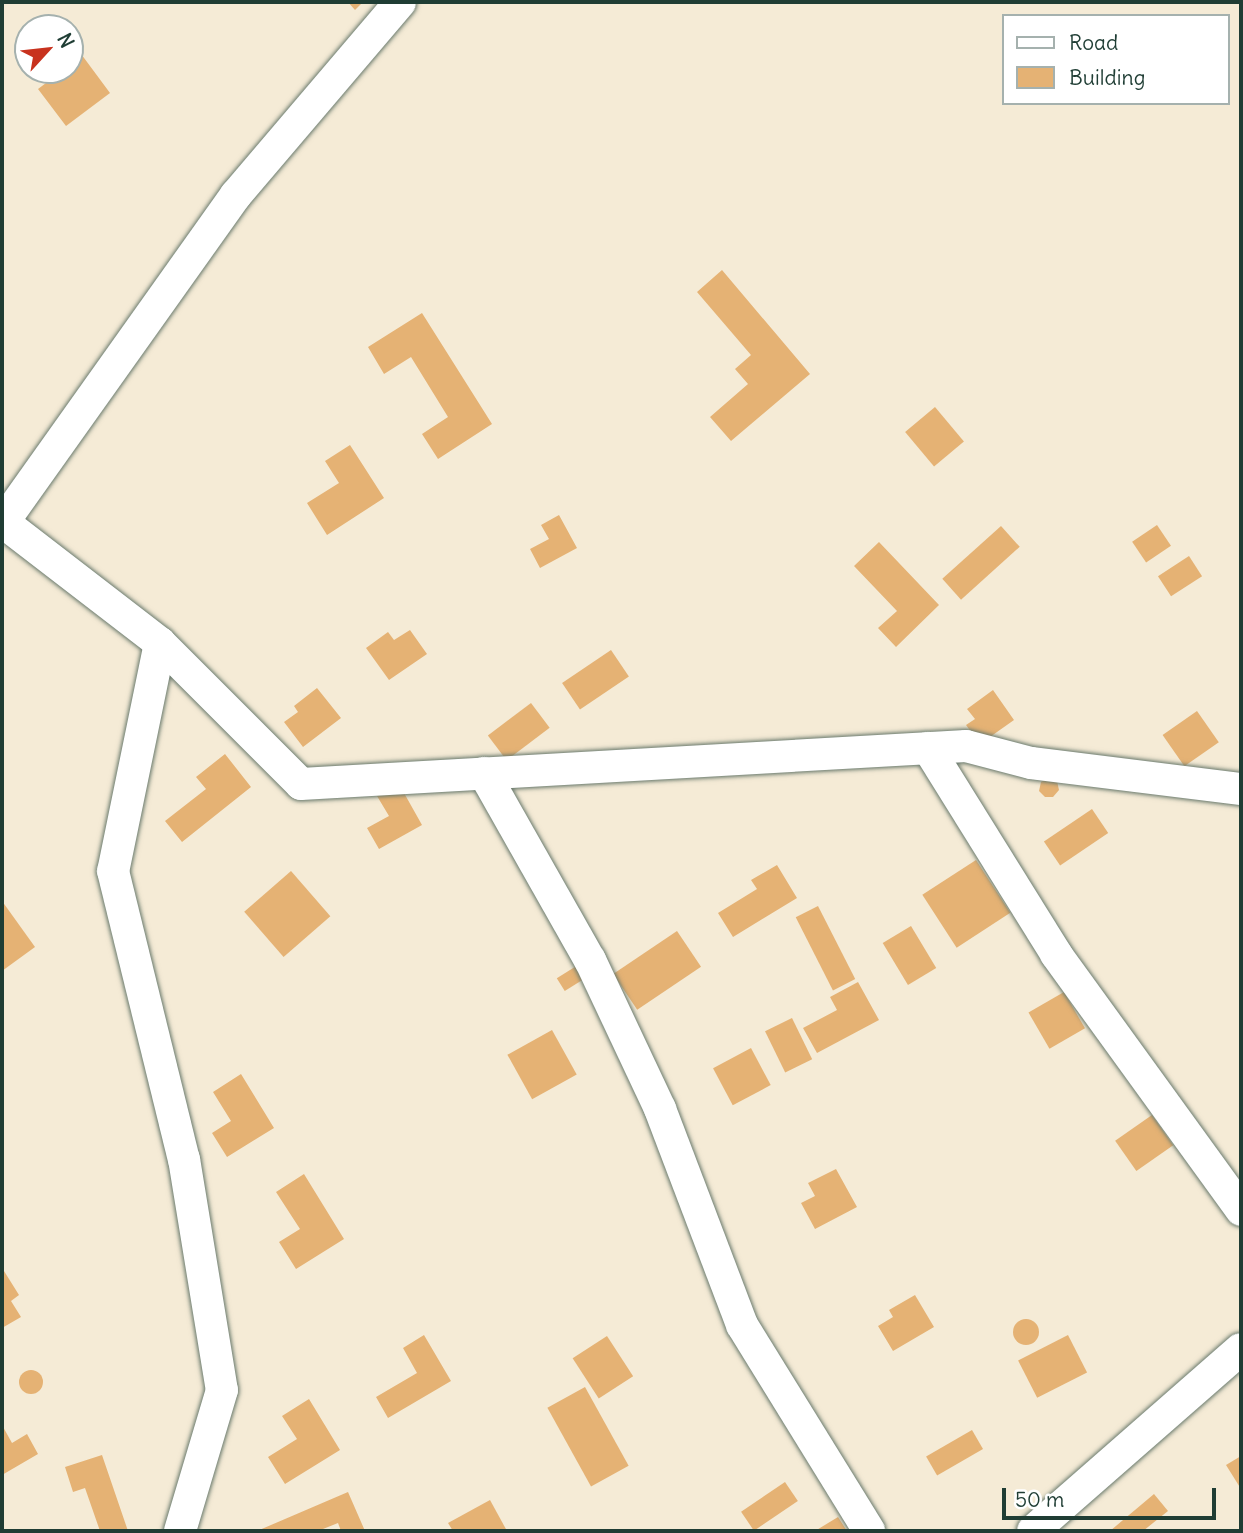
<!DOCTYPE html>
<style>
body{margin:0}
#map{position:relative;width:1243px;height:1533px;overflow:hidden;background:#f5ebd6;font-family:Delius,sans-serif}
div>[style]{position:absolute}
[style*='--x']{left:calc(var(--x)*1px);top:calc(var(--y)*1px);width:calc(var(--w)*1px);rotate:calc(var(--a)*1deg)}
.building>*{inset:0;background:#e5b274;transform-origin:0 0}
.round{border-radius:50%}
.roads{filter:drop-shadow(0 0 2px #6a7a6d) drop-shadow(0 0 2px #6a7a6d)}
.minor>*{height:32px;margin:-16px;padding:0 16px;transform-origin:16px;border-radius:16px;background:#fff}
span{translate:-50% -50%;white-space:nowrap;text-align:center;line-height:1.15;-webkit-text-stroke:6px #fff;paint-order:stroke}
.frame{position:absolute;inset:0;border:4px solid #1f3d34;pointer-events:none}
.legend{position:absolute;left:1002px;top:14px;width:228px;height:91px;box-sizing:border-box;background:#fff;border:2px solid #a5b1ae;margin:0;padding:9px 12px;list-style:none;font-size:21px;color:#1f3d34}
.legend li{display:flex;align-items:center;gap:14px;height:35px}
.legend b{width:35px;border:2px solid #a5b1ae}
.north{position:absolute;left:14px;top:14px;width:70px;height:70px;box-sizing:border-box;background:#fff;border:2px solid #a5b1ae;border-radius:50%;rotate:63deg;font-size:19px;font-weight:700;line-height:28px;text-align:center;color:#1f3d34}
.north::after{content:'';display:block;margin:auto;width:24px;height:32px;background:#c8321e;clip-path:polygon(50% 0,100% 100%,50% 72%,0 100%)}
.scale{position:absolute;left:1002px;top:1488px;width:214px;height:32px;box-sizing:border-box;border:4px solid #1f3d34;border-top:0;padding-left:9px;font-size:21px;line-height:24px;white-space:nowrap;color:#1f3d34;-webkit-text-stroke:5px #fff;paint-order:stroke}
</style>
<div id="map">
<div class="building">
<i style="clip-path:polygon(348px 2px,363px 2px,355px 10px)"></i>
<i style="clip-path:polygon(70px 39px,110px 93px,66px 126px,38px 89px,58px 74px,55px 70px,70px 70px)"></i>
<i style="clip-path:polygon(722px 270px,810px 374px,731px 441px,710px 417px,748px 384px,735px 369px,751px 355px,697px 292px)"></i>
<i style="clip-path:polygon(422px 313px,492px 424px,438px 459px,422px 434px,448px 417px,411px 357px,384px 374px,368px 347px)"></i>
<i style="left:935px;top:407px;width:45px;height:39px;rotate:50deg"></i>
<i style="clip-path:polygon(350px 445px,384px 498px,327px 535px,307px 503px,339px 483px,325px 461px)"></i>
<i style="clip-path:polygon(559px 515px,577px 548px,540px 568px,530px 549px,549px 539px,541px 525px)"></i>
<i style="left:1157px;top:525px;width:25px;height:30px;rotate:56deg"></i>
<i style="left:1001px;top:526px;width:28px;height:79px;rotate:48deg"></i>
<i style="clip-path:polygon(879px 542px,939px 605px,896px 647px,878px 628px,897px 611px,854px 566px)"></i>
<i style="left:1189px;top:556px;width:24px;height:37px;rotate:57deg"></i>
<i style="clip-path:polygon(410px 630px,427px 654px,389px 680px,366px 648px,388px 632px,394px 640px)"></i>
<i style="left:611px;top:650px;width:32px;height:59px;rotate:56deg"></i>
<i style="clip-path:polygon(317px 688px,341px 718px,303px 747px,284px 722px,298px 712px,294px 706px)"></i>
<i style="clip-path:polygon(993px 690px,1014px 720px,980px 744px,966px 725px,975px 719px,967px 709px)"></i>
<i style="left:531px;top:703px;width:31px;height:54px;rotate:53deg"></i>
<i style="left:1197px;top:711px;width:38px;height:42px;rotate:55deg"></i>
<i style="clip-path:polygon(225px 754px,251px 787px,182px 842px,165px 821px,206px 789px,196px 777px)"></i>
<i style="clip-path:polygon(1048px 778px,1057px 781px,1059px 790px,1053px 797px,1045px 797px,1039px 791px,1041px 782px)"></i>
<i style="clip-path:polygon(399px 784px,422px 825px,379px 849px,367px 828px,389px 816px,377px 796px)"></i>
<i style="left:1092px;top:809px;width:29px;height:58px;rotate:56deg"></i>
<i style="left:976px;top:860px;width:63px;height:64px;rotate:57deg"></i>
<i style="clip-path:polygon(777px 865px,797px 898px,733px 937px,718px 913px,757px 889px,751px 880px)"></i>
<i style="left:291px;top:871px;width:60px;height:62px;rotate:49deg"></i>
<i style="clip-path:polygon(2px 901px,35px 947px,2px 971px)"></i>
<i style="left:818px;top:906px;width:82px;height:25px;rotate:63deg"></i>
<i style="left:911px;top:926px;width:49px;height:33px;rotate:59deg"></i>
<i style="left:677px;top:931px;width:43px;height:77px;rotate:56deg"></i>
<i style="left:578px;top:965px;width:15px;height:25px;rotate:58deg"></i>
<i style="clip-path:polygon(858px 982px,879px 1020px,817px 1053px,803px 1028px,837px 1010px,830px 997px)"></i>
<i style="left:1064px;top:992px;width:42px;height:41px;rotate:60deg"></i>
<i style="left:792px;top:1018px;width:46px;height:30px;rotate:64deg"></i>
<i style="left:552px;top:1030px;width:51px;height:51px;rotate:61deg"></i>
<i style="left:751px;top:1048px;width:42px;height:43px;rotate:62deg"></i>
<i style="clip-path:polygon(241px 1074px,274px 1128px,227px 1157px,212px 1133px,231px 1121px,213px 1092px)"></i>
<i style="left:1152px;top:1115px;width:37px;height:45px;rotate:55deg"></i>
<i style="clip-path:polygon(836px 1169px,857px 1207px,815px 1229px,801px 1203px,815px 1196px,808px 1183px)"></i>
<i style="clip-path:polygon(304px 1174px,344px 1239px,296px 1269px,279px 1242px,300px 1229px,276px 1192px)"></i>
<i style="clip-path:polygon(4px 1271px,19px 1295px,11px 1301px,21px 1317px,2px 1328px)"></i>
<i style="clip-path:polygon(915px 1295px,934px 1327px,893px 1351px,878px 1326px,893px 1317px,889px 1310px)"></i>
<i class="round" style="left:1013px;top:1319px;width:26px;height:26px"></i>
<i style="clip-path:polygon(424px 1335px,451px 1381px,388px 1418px,376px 1397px,417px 1373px,403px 1348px)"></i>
<i style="left:1068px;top:1335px;width:42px;height:56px;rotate:63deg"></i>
<i style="left:607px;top:1336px;width:48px;height:41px;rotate:57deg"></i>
<i class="round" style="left:19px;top:1370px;width:24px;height:24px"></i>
<i style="left:585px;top:1387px;width:90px;height:43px;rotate:61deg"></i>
<i style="clip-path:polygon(309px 1399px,340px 1450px,285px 1484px,268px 1457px,297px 1439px,282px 1416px)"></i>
<i style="clip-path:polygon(2px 1425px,12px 1443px,27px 1434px,38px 1454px,2px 1475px)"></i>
<i style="left:972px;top:1430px;width:22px;height:53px;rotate:60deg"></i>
<i style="clip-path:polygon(102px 1455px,128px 1531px,100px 1531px,85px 1488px,73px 1492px,65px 1467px)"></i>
<i style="clip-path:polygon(1241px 1456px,1241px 1489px,1226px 1465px)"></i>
<i style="left:785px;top:1482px;width:23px;height:53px;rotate:56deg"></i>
<i style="clip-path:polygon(348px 1492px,365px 1531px,341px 1531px,338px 1523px,318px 1531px,257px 1531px)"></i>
<i style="clip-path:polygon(1154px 1494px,1168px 1511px,1143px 1531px,1110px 1531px)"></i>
<i style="clip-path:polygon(490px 1500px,507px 1531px,453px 1531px,448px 1523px)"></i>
<i style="clip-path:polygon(838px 1517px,847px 1531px,815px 1531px)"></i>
</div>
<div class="roads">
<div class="minor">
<i style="--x:3;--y:522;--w:198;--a:37.6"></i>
<i style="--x:160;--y:643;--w:199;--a:45"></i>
<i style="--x:301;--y:784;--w:666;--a:-3.27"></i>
<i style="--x:966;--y:746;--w:67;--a:14.7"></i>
<i style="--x:1031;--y:763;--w:212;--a:7.1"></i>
<i style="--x:2;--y:524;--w:404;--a:-54.6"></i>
<i style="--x:236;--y:195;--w:253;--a:-49.6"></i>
<i style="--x:160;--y:643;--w:233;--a:101.6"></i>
<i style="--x:113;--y:871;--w:297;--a:76.2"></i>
<i style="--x:184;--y:1159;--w:234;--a:80.7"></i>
<i style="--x:222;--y:1390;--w:147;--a:106.6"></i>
<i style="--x:928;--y:748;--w:243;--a:58.1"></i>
<i style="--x:1056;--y:954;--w:316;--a:54.1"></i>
<i style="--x:484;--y:773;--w:215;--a:60.5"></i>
<i style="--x:590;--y:960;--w:165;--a:64.8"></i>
<i style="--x:660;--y:1109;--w:231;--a:69.2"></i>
<i style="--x:742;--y:1325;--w:242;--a:58.3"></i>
<i style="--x:1033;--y:1531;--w:276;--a:-41.2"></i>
</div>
</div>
<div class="frame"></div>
<ul class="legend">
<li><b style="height:9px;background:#fff"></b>Road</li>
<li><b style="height:19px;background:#e5b274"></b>Building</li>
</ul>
<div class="north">N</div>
<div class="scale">50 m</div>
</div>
